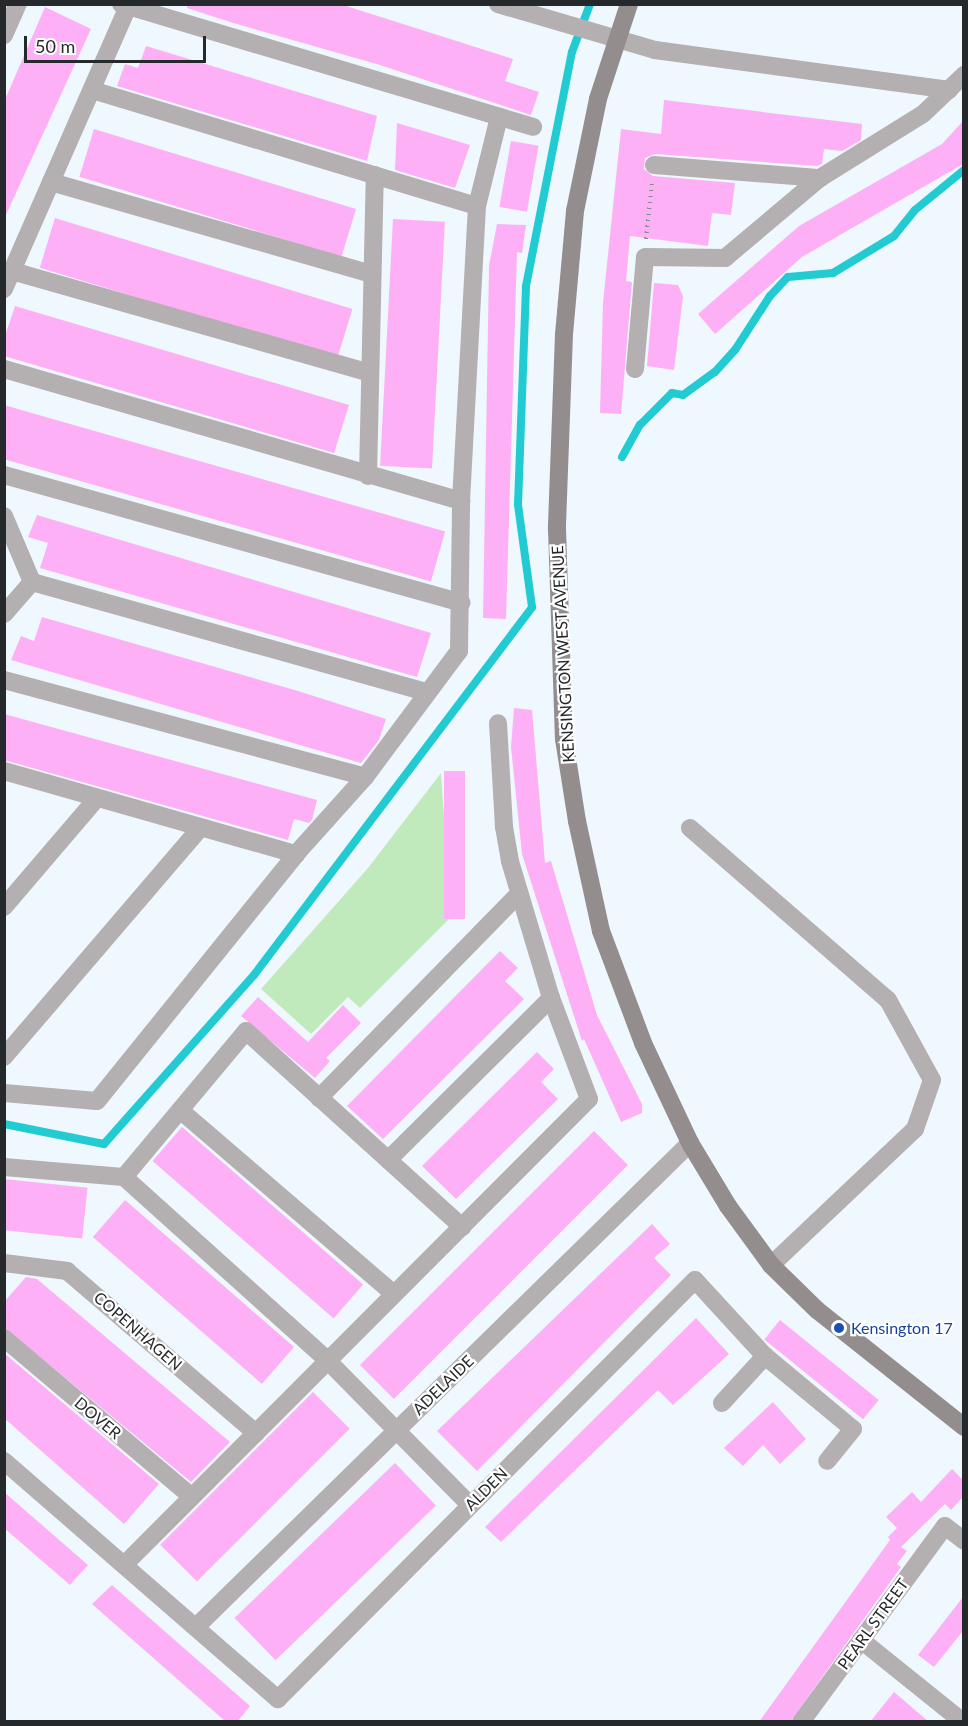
<!DOCTYPE html>
<style>
body{margin:0}
#map{position:relative;width:968px;height:1726px;overflow:hidden;background:#eff8ff;font-family:Lato,sans-serif}
div>[style]{position:absolute}
[style*='--x']{left:calc(var(--x)*1px);top:calc(var(--y)*1px);width:calc(var(--w)*1px);rotate:calc(var(--a)*1deg)}
.green>*{inset:0;background:#c0eabc}
.stream>*{height:8px;margin:-4px;padding:0 4px;transform-origin:4px;border-radius:4px;background:#22cbd2}
.building>*{inset:0;background:#fdb0f5;transform-origin:0 0}
.path>*{height:4px;margin-top:-2px;transform-origin:0;background:repeating-linear-gradient(90deg,#83898d 0 1.5px,transparent 0 6px)}
.street>*{height:18px;margin:-9px;padding:0 9px;transform-origin:9px;border-radius:9px;background:#b4afb0}
.secondary>*{height:18px;margin:-9px;padding:0 9px;transform-origin:9px;border-radius:9px;background:#948d8e}
.dots>*{width:16px;height:16px;translate:-50% -50%;box-sizing:border-box;border:3px solid #fff;border-radius:50%}
span{translate:-50% -50%;white-space:nowrap;text-align:center;line-height:1.15;-webkit-text-stroke:4.5px #fff;paint-order:stroke}
.street-label{font-size:16px;color:#26292b}
.transit-label{font-size:16px;color:#164399}
.left{translate:0 -50%;text-align:left}
.frame{position:absolute;inset:0;border:6px solid #26292b;pointer-events:none}
.scale{position:absolute;left:24px;top:36px;width:182px;height:27px;box-sizing:border-box;border:3px solid #26292b;border-top:0;padding-left:8px;font-size:18px;line-height:21px;white-space:nowrap;color:#26292b;-webkit-text-stroke:4px #fff;paint-order:stroke}
</style>
<div id="map">
<div class="green">
<i style="clip-path:polygon(441px 773px,451px 917px,360px 1008px,348px 997px,311px 1034px,261px 989px,368px 868px)"></i>
</div>
<div class="stream">
<i style="--x:622;--y:457;--w:37;--a:-61"></i>
<i style="--x:640;--y:425;--w:45;--a:-45"></i>
<i style="--x:672;--y:393;--w:11;--a:10"></i>
<i style="--x:683;--y:395;--w:39;--a:-36"></i>
<i style="--x:715;--y:372;--w:30;--a:-48"></i>
<i style="--x:735;--y:350;--w:64;--a:-57.1"></i>
<i style="--x:770;--y:296;--w:26;--a:-47"></i>
<i style="--x:788;--y:277;--w:45;--a:-5.1"></i>
<i style="--x:833;--y:273;--w:71;--a:-31.2"></i>
<i style="--x:894;--y:236;--w:33;--a:-51"></i>
<i style="--x:915;--y:210;--w:63;--a:-39.2"></i>
<i style="--x:4;--y:1124;--w:102;--a:11.3"></i>
<i style="--x:104;--y:1144;--w:226;--a:-48.4"></i>
<i style="--x:254;--y:975;--w:461;--a:-52.9"></i>
<i style="--x:532;--y:607;--w:103;--a:-97.8"></i>
<i style="--x:518;--y:505;--w:219;--a:-87.9"></i>
<i style="--x:526;--y:286;--w:238;--a:-78.9"></i>
<i style="--x:572;--y:52;--w:51;--a:-69.4"></i>
</div>
<div class="building">
<i style="clip-path:polygon(187px 4px,340px 4px,513px 59px,505px 81px,539px 92px,531px 115px,380px 65px,230px 22px,187px 8px)"></i>
<i style="clip-path:polygon(45px 7px,91px 29px,5px 217px,4px 102px)"></i>
<i style="clip-path:polygon(146px 46px,377px 116px,367px 161px,117px 86px,125px 64px,138px 68px)"></i>
<i style="clip-path:polygon(664px 100px,862px 124px,861px 140px,842px 151px,824px 149px,822px 164px,817px 166px,655px 154px,645px 158px,644px 169px,653px 176px,735px 183px,731px 215px,712px 213px,708px 246px,630px 236px,626px 281px,632px 282px,621px 414px,600px 413px,603px 303px,621px 129px,661px 134px)"></i>
<i style="clip-path:polygon(963px 121px,963px 164px,802px 257px,715px 334px,698px 314px,799px 226px,942px 144px)"></i>
<i style="clip-path:polygon(397px 123px,470px 145px,455px 188px,395px 170px)"></i>
<i style="left:94px;top:129px;width:274px;height:50px;rotate:17deg"></i>
<i style="left:511px;top:141px;width:28px;height:67px;rotate:10deg"></i>
<i style="left:55px;top:218px;width:311px;height:52px;rotate:17deg"></i>
<i style="left:393px;top:219px;width:52px;height:247px;rotate:3deg"></i>
<i style="clip-path:polygon(497px 224px,526px 225px,522px 253px,517px 252px,506px 619px,483px 618px,489px 266px)"></i>
<i style="clip-path:polygon(654px 283px,678px 285px,683px 296px,674px 370px,647px 366px)"></i>
<i style="clip-path:polygon(15px 306px,349px 405px,334px 453px,4px 356px,4px 339px)"></i>
<i style="left:4px;top:405px;width:459px;height:52px;rotate:16deg"></i>
<i style="clip-path:polygon(37px 515px,431px 633px,417px 677px,40px 568px,48px 543px,28px 537px)"></i>
<i style="clip-path:polygon(42px 617px,298px 691px,386px 719px,379px 740px,361px 763px,11px 660px,21px 636px,34px 641px)"></i>
<i style="clip-path:polygon(514px 708px,532px 710px,545px 863px,551px 861px,597px 1015px,642px 1104px,642px 1113px,621px 1122px,584px 1039px,582px 1041px,522px 854px,511px 747px)"></i>
<i style="clip-path:polygon(4px 714px,317px 800px,312px 820px,309px 823px,294px 819px,288px 840px,4px 760px)"></i>
<i style="left:444px;top:771px;width:21px;height:148px"></i>
<i style="clip-path:polygon(500px 951px,518px 968px,505px 981px,524px 999px,383px 1139px,347px 1106px)"></i>
<i style="clip-path:polygon(258px 997px,308px 1042px,343px 1005px,361px 1023px,326px 1058px,330px 1061px,315px 1078px,241px 1016px)"></i>
<i style="clip-path:polygon(537px 1052px,554px 1069px,541px 1082px,558px 1099px,456px 1199px,422px 1166px)"></i>
<i style="left:182px;top:1127px;width:240px;height:45px;rotate:41deg"></i>
<i style="left:594px;top:1131px;width:48px;height:331px;rotate:45deg"></i>
<i style="left:4px;top:1179px;width:84px;height:51px;rotate:6deg"></i>
<i style="left:125px;top:1200px;width:224px;height:49px;rotate:41deg"></i>
<i style="clip-path:polygon(652px 1224px,670px 1244px,654px 1258px,671px 1275px,477px 1471px,437px 1431px)"></i>
<i style="clip-path:polygon(26px 1277px,37px 1279px,230px 1442px,191px 1482px,4px 1327px,4px 1302px)"></i>
<i style="clip-path:polygon(696px 1318px,729px 1354px,673px 1405px,658px 1390px,501px 1542px,485px 1527px)"></i>
<i style="left:780px;top:1320px;width:127px;height:25px;rotate:39deg"></i>
<i style="clip-path:polygon(4px 1353px,159px 1484px,124px 1524px,4px 1418px)"></i>
<i style="left:313px;top:1392px;width:52px;height:216px;rotate:45deg"></i>
<i style="clip-path:polygon(773px 1402px,806px 1439px,780px 1464px,763px 1445px,743px 1466px,724px 1448px)"></i>
<i style="left:395px;top:1463px;width:59px;height:223px;rotate:46deg"></i>
<i style="clip-path:polygon(952px 1469px,963px 1480px,963px 1497px,951px 1510px,945px 1504px,901px 1547px,907px 1551px,897px 1564px,901px 1567px,790px 1722px,759px 1722px,890px 1540px,888px 1537px,897px 1528px,886px 1517px,912px 1492px,921px 1502px)"></i>
<i style="clip-path:polygon(4px 1492px,88px 1565px,70px 1585px,4px 1528px)"></i>
<i style="clip-path:polygon(112px 1585px,250px 1706px,237px 1722px,226px 1722px,92px 1604px)"></i>
<i style="clip-path:polygon(963px 1597px,963px 1631px,934px 1667px,918px 1655px)"></i>
<i style="clip-path:polygon(894px 1692px,929px 1722px,870px 1722px)"></i>
</div>
<div class="path">
<i style="--x:646;--y:239;--w:56;--a:-83.9"></i>
</div>
<div class="street">
<i style="--x:121;--y:4;--w:430;--a:16.6"></i>
<i style="--x:498;--y:4;--w:164;--a:16.3"></i>
<i style="--x:655;--y:50;--w:297;--a:7.7"></i>
<i style="--x:4;--y:35;--w:34;--a:-66"></i>
<i style="--x:92;--y:90;--w:402;--a:16.8"></i>
<i style="--x:654;--y:165;--w:167;--a:4.5"></i>
<i style="--x:51;--y:182;--w:334;--a:16"></i>
<i style="--x:12;--y:271;--w:372;--a:15.9"></i>
<i style="--x:4;--y:289;--w:311;--a:-66.3"></i>
<i style="--x:4;--y:369;--w:476;--a:16.1"></i>
<i style="--x:635;--y:369;--w:112;--a:-84.9"></i>
<i style="--x:645;--y:257;--w:80;--a:0.7"></i>
<i style="--x:725;--y:258;--w:124;--a:-40.1"></i>
<i style="--x:820;--y:178;--w:121;--a:-31.9"></i>
<i style="--x:923;--y:114;--w:57;--a:-43.6"></i>
<i style="--x:4;--y:475;--w:475;--a:15.6"></i>
<i style="--x:368;--y:476;--w:301;--a:-88.7"></i>
<i style="--x:4;--y:516;--w:72;--a:67"></i>
<i style="--x:32;--y:582;--w:410;--a:15.6"></i>
<i style="--x:4;--y:614;--w:43;--a:-48.8"></i>
<i style="--x:4;--y:680;--w:374;--a:15"></i>
<i style="--x:4;--y:771;--w:304;--a:15.9"></i>
<i style="--x:690;--y:828;--w:262;--a:41"></i>
<i style="--x:888;--y:1000;--w:91;--a:61.2"></i>
<i style="--x:932;--y:1080;--w:52;--a:109.1"></i>
<i style="--x:915;--y:1129;--w:198;--a:136.6"></i>
<i style="--x:4;--y:907;--w:143;--a:-49.5"></i>
<i style="--x:4;--y:1057;--w:301;--a:-49.4"></i>
<i style="--x:4;--y:1093;--w:93;--a:4.9"></i>
<i style="--x:97;--y:1101;--w:317;--a:-51.1"></i>
<i style="--x:296;--y:854;--w:103;--a:-48.1"></i>
<i style="--x:365;--y:777;--w:157;--a:-53.3"></i>
<i style="--x:459;--y:651;--w:150;--a:-89.2"></i>
<i style="--x:461;--y:501;--w:295;--a:-86.9"></i>
<i style="--x:477;--y:206;--w:92;--a:-76.1"></i>
<i style="--x:319;--y:1098;--w:286;--a:-45.6"></i>
<i style="--x:180;--y:1110;--w:282;--a:40.7"></i>
<i style="--x:388;--y:1160;--w:230;--a:-44.8"></i>
<i style="--x:4;--y:1167;--w:120;--a:4.8"></i>
<i style="--x:124;--y:1177;--w:275;--a:42"></i>
<i style="--x:328;--y:1361;--w:202;--a:45.4"></i>
<i style="--x:124;--y:1177;--w:190;--a:-50.1"></i>
<i style="--x:246;--y:1031;--w:292;--a:42.2"></i>
<i style="--x:4;--y:1263;--w:64;--a:7.2"></i>
<i style="--x:67;--y:1271;--w:249;--a:40.6"></i>
<i style="--x:4;--y:1338;--w:246;--a:40.2"></i>
<i style="--x:722;--y:1403;--w:64;--a:-47.5"></i>
<i style="--x:4;--y:1461;--w:363;--a:41"></i>
<i style="--x:278;--y:1699;--w:591;--a:-45.14"></i>
<i style="--x:695;--y:1280;--w:103;--a:47.4"></i>
<i style="--x:765;--y:1356;--w:114;--a:39.7"></i>
<i style="--x:853;--y:1429;--w:41;--a:129.1"></i>
<i style="--x:124;--y:1565;--w:658;--a:-45.06"></i>
<i style="--x:589;--y:1099;--w:108;--a:-110.6"></i>
<i style="--x:551;--y:998;--w:143;--a:-106.7"></i>
<i style="--x:510;--y:861;--w:35;--a:-100"></i>
<i style="--x:504;--y:827;--w:104;--a:-93.3"></i>
<i style="--x:196;--y:1627;--w:692;--a:-44.41"></i>
<i style="--x:861;--y:1640;--w:131;--a:38.8"></i>
<i style="--x:801;--y:1722;--w:243;--a:-53.7"></i>
<i style="--x:945;--y:1526;--w:24;--a:38"></i>
</div>
<div class="secondary">
<i style="--x:629;--y:4;--w:100;--a:108.1"></i>
<i style="--x:598;--y:99;--w:114;--a:101.6"></i>
<i style="--x:575;--y:211;--w:123;--a:95.1"></i>
<i style="--x:564;--y:334;--w:195;--a:92.1"></i>
<i style="--x:557;--y:529;--w:210;--a:88.1"></i>
<i style="--x:564;--y:739;--w:83;--a:81"></i>
<i style="--x:577;--y:821;--w:113;--a:77.7"></i>
<i style="--x:601;--y:931;--w:120;--a:69.4"></i>
<i style="--x:643;--y:1043;--w:110;--a:64.8"></i>
<i style="--x:690;--y:1143;--w:74;--a:58.9"></i>
<i style="--x:728;--y:1206;--w:73;--a:53.9"></i>
<i style="--x:771;--y:1265;--w:64;--a:44.4"></i>
<i style="--x:817;--y:1310;--w:188;--a:38.5"></i>
</div>
<div class="dots">
<i style="left:839px;top:1328px;background:#1a4fb4"></i>
</div>
<div class="street-label">
<span style="left:563px;top:654px;rotate:-93deg">KENSINGTON WEST AVENUE</span>
<span style="left:138px;top:1331px;rotate:41deg">COPENHAGEN</span>
<span style="left:443px;top:1385px;rotate:-44deg">ADELAIDE</span>
<span style="left:98px;top:1418px;rotate:40deg">DOVER</span>
<span style="left:486px;top:1489px;rotate:-45deg">ALDEN</span>
<span style="left:873px;top:1624px;rotate:-54deg">PEARL STREET</span>
</div>
<div class="transit-label">
<span class="left" style="left:851px;top:1328px">Kensington 17</span>
</div>
<div class="frame"></div>
<div class="scale">50 m</div>
</div>
